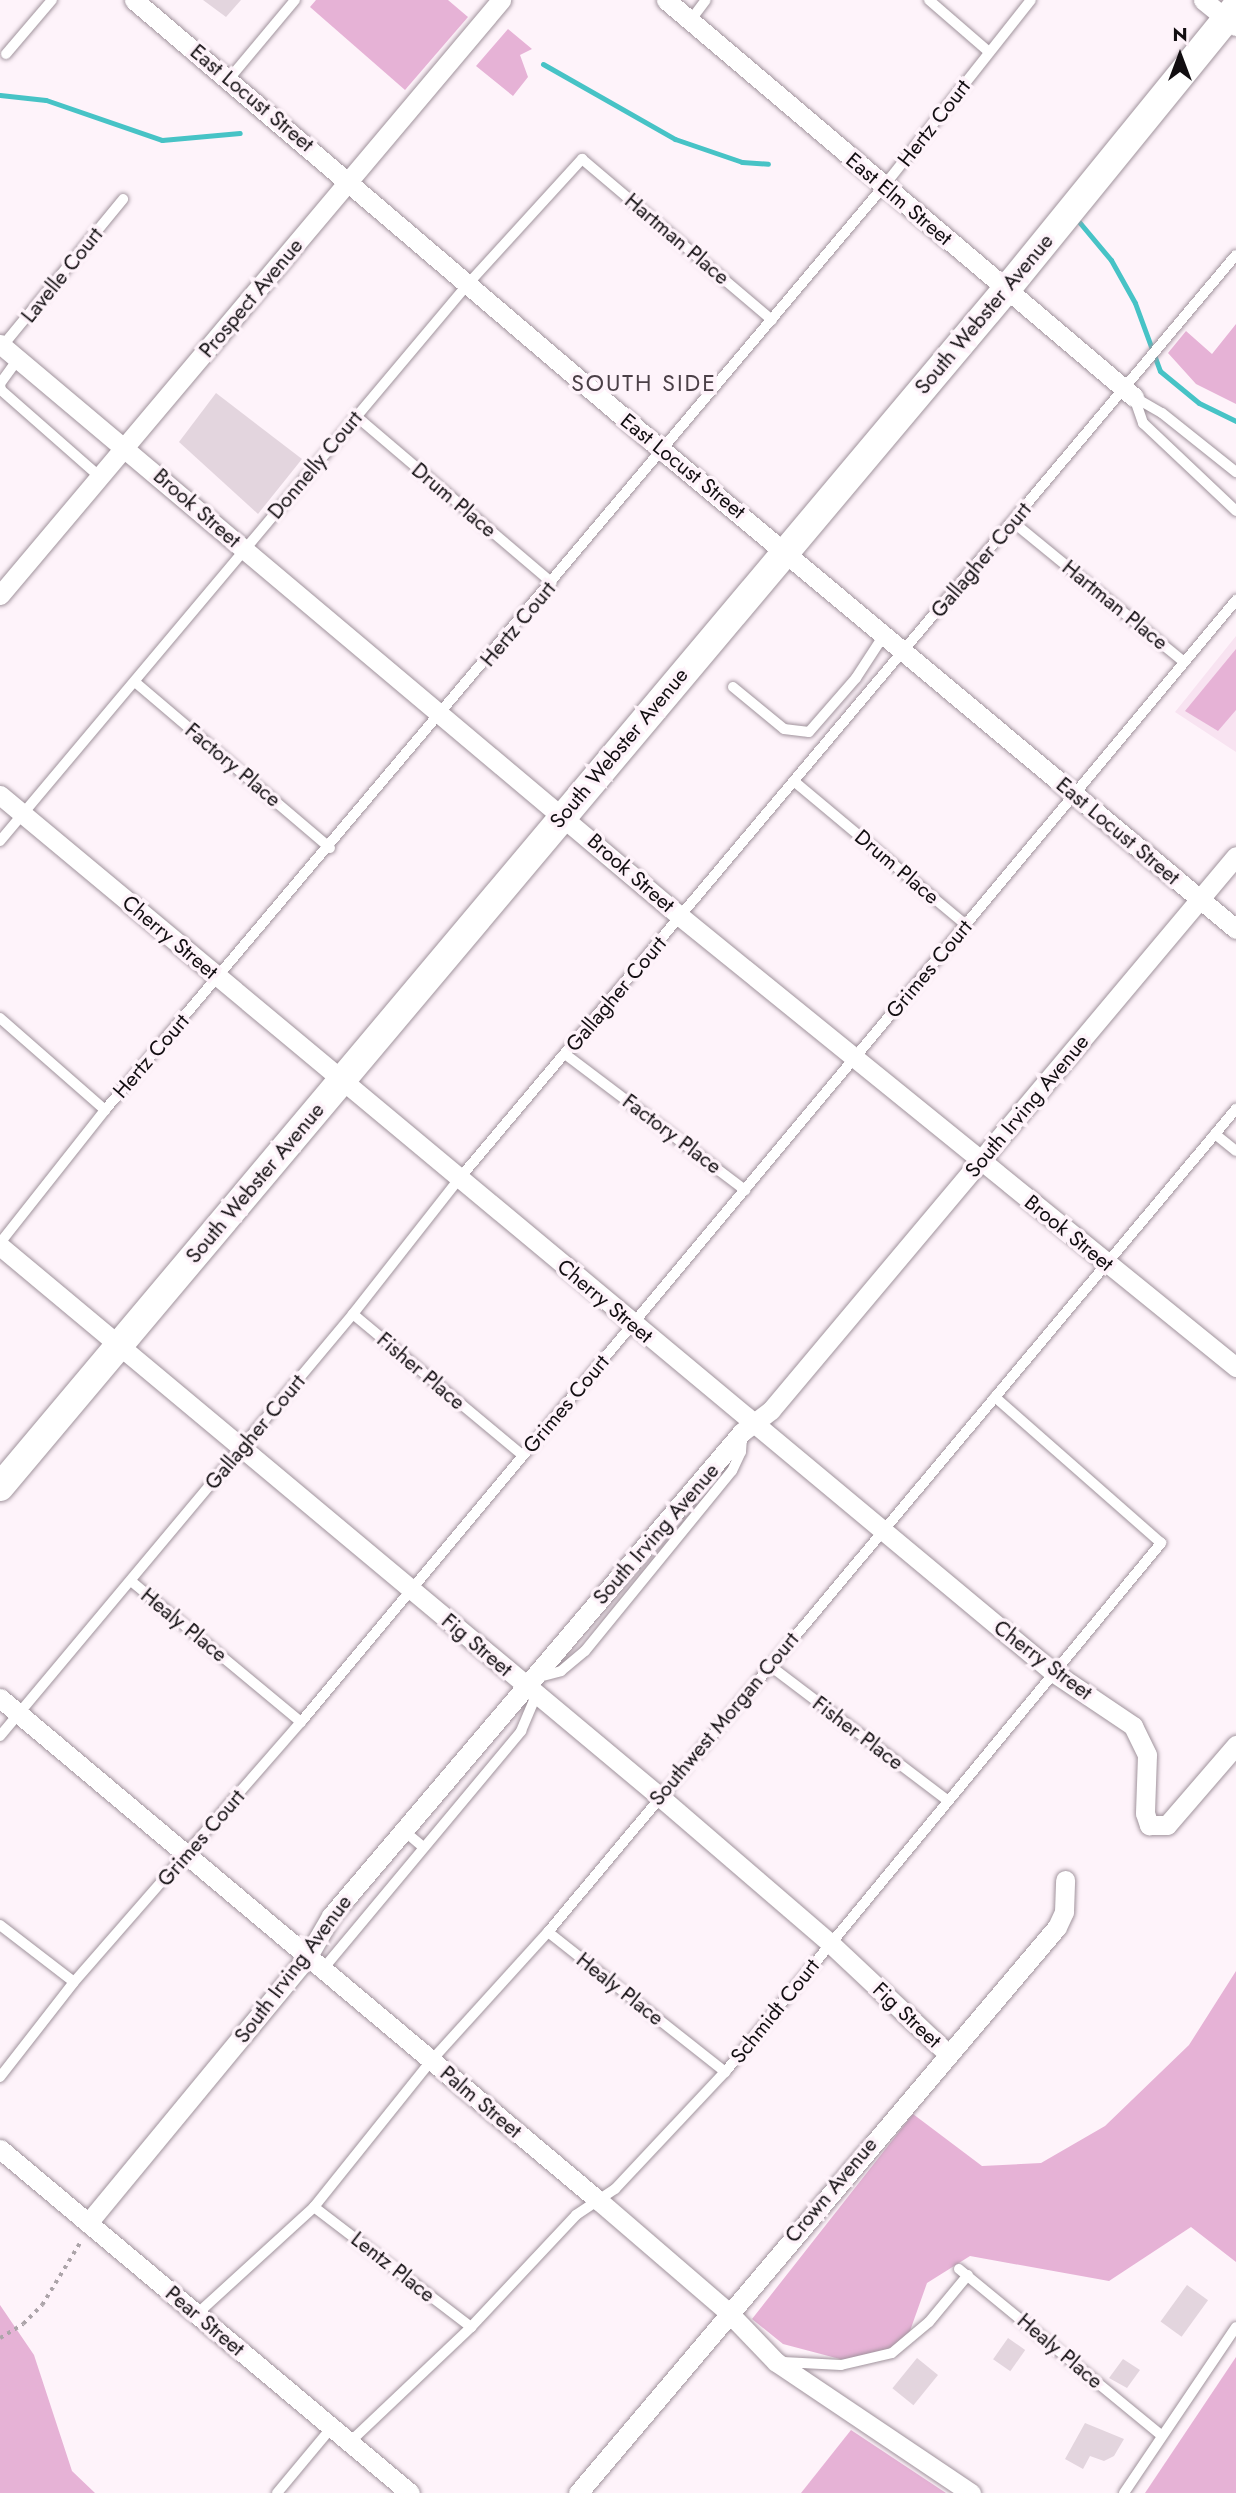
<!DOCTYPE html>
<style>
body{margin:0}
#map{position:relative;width:1236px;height:2493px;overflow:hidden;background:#fef3fa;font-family:Jost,sans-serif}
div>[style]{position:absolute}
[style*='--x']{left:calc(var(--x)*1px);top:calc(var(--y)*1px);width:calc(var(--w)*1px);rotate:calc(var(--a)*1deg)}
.built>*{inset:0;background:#f8e3f1}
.green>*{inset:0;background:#e6b2d6}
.stream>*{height:5px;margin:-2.5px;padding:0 2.5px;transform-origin:2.5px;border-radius:2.5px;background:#47c3c6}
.building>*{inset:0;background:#e3d5de;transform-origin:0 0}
.path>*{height:3.5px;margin-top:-1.75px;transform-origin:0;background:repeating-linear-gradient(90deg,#aca4a9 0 3.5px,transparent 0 8.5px)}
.roads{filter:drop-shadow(0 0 2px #a0939c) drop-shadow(0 0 2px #a0939c)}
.lane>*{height:10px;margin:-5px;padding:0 5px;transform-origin:5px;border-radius:5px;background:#fff}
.street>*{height:19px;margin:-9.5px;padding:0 9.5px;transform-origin:9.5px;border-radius:9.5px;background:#fff}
.secondary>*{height:28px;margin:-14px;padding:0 14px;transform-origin:14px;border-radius:14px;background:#fff}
span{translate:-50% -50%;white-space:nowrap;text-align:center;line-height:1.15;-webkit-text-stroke:7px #fef3fa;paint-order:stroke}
.street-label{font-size:21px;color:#120e11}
.neighbourhood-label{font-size:23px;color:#4b4047;letter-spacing:2px}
.north{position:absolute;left:1145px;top:21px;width:70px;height:70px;-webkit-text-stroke:5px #fef3fa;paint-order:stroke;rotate:0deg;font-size:19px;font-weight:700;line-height:28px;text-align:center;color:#120e11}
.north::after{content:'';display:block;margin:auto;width:24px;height:32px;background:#120e11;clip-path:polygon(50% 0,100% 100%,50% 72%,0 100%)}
</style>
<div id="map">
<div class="built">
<i style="clip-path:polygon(1236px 636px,1236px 752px,1175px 712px)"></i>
</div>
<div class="green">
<i style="clip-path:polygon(316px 0,448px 0,468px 17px,405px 90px,310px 7px)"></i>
<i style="clip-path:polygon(508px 29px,532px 49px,520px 55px,528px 77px,513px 96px,476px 66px)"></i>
<i style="clip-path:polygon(1236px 324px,1236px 404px,1196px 384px,1168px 353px,1186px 331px,1212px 354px)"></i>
<i style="clip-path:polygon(1236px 649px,1236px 710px,1218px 731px,1185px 711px)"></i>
<i style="clip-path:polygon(1236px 1971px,1236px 2262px,1191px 2227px,1109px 2281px,970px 2256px,927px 2283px,905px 2345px,855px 2363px,783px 2344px,752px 2319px,913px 2114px,982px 2166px,1041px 2163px,1105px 2126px,1189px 2045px)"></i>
<i style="clip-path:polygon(0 2305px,34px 2355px,72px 2471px,95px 2493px,0 2493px)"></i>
<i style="clip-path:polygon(1236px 2357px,1236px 2493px,1145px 2493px)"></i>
<i style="clip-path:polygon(851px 2430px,946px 2493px,801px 2493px)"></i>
</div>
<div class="stream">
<i style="--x:543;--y:64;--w:152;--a:29.6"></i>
<i style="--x:675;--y:139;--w:71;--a:18.9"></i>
<i style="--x:742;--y:162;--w:26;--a:4"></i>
<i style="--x:0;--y:95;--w:46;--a:6.2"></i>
<i style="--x:46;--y:100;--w:123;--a:19"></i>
<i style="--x:162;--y:140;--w:78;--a:-5.1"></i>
<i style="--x:1075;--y:217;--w:56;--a:50.1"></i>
<i style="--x:1111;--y:260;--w:49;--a:60.8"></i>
<i style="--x:1135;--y:303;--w:72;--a:69.8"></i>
<i style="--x:1160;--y:371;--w:50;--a:39.4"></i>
<i style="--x:1199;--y:403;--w:41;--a:25.9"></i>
</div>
<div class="building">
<i style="clip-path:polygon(203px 0,241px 0,226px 17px)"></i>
<i style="clip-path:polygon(216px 393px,302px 459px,258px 514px,179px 442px)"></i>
<i style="left:1187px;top:2285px;width:26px;height:45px;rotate:36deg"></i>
<i style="left:1008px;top:2338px;width:21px;height:26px;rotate:35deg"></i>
<i style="left:917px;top:2358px;width:27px;height:39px;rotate:39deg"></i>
<i style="clip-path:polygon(1123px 2359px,1140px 2370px,1127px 2388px,1109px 2378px)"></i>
<i style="clip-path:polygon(1085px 2423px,1124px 2439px,1114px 2456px,1104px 2461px,1090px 2456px,1083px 2469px,1065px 2459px)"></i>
</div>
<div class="path">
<i style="--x:0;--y:2338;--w:27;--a:-31"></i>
<i style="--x:23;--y:2324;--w:27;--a:-45"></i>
<i style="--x:42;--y:2305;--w:75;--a:-58.6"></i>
</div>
<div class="roads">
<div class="lane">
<i style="--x:929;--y:0;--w:79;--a:40.9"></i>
<i style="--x:690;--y:21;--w:26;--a:-53"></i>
<i style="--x:6;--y:54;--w:71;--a:-49.6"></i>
<i style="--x:229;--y:79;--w:103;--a:-50.1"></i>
<i style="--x:0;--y:349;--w:194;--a:-50.6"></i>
<i style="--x:18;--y:359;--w:31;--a:126"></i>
<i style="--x:0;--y:384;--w:6;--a:81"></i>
<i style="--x:1;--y:390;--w:132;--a:41.3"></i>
<i style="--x:1134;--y:397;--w:28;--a:71"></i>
<i style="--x:1143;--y:423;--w:128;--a:43.4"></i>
<i style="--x:1134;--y:397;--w:32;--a:30"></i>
<i style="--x:1162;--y:413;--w:95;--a:38.6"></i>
<i style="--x:356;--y:416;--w:257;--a:40.4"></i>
<i style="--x:1013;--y:522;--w:221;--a:39.3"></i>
<i style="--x:135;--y:682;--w:256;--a:40.4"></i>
<i style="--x:733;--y:687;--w:66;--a:39.5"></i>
<i style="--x:784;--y:729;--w:25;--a:7"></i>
<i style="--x:809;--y:732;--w:72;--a:-49"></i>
<i style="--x:856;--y:678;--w:51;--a:-56.9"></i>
<i style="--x:795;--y:782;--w:223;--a:39.9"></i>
<i style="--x:0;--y:841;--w:726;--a:-49.97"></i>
<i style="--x:467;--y:285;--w:171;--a:-47.6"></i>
<i style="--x:582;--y:159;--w:249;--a:40.3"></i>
<i style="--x:0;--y:1018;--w:140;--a:41.2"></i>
<i style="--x:565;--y:1054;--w:226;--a:37.1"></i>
<i style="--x:1215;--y:1134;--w:27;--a:39"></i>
<i style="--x:0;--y:1243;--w:169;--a:-51.7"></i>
<i style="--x:105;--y:1110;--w:1209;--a:-49.87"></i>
<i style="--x:884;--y:186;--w:237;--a:-51.7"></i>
<i style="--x:353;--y:1314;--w:220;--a:39.8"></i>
<i style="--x:131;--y:1581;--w:221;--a:39.7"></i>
<i style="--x:769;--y:1665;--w:223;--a:37.2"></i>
<i style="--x:539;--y:1677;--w:23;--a:-15"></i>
<i style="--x:561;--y:1671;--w:31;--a:-40"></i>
<i style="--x:585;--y:1651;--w:232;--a:-50.8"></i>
<i style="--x:732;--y:1471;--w:21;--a:-65"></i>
<i style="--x:741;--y:1452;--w:16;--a:-86"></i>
<i style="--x:0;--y:1736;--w:550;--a:-50.09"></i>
<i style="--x:353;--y:1314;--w:172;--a:-51.9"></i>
<i style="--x:459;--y:1179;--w:1207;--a:-49.94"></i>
<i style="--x:403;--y:1830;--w:25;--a:40"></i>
<i style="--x:0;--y:1925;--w:93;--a:37.6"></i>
<i style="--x:548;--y:1932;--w:226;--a:38.3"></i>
<i style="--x:323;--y:1969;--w:310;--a:-50.2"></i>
<i style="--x:521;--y:1731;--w:39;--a:-67"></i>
<i style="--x:0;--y:2077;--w:120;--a:-52.1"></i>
<i style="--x:74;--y:1982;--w:345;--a:-48.9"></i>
<i style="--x:301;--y:1722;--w:1461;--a:-50.19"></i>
<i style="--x:314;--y:2207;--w:198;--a:37.4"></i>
<i style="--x:959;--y:2269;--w:260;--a:39.4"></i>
<i style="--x:197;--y:2314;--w:159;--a:-42.4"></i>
<i style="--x:314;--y:2207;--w:187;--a:-51.3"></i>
<i style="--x:431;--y:2061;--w:174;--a:-47.8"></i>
<i style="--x:548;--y:1932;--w:1073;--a:-50.11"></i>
<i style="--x:783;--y:2362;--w:58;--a:3"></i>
<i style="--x:841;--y:2365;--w:52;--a:-13.2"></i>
<i style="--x:892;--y:2353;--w:48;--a:-40"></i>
<i style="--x:929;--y:2322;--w:61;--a:-50.3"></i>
<i style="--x:350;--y:2442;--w:167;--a:-43.5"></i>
<i style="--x:471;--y:2327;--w:154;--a:-46.8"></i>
<i style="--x:576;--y:2215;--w:47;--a:-33.7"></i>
<i style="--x:615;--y:2189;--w:161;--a:-46.8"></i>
<i style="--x:725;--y:2072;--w:686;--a:-50.5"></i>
<i style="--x:1161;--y:1543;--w:221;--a:-138.7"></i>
<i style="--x:277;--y:2493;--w:86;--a:-50.2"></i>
<i style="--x:1124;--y:2493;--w:200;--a:-56"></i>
</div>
<div class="street">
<i style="--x:134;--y:0;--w:695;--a:40.45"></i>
<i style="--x:663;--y:451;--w:746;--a:39.84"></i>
<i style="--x:666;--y:0;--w:614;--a:40.31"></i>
<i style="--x:1203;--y:0;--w:41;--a:39.1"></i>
<i style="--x:0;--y:344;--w:890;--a:40.08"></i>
<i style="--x:681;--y:917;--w:715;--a:39.04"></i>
<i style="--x:0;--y:595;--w:778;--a:-49.9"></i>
<i style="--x:0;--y:795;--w:1370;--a:39.79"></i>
<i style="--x:1053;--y:1672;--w:97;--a:34"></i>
<i style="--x:1133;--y:1726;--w:32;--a:64"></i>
<i style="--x:1147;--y:1755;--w:58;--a:92"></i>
<i style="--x:1145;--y:1813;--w:13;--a:72"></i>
<i style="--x:1149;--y:1825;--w:18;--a:0"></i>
<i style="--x:1167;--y:1825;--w:106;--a:-49.2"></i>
<i style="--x:0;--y:1246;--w:858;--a:39.85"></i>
<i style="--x:659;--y:1796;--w:225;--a:40.7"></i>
<i style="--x:830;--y:1943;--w:159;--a:43.2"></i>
<i style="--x:0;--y:1698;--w:782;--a:40.02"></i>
<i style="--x:599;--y:2201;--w:172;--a:40.7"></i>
<i style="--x:729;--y:2313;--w:68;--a:46.2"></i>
<i style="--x:776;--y:2362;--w:235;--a:33.9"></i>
<i style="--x:0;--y:2149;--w:535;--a:40"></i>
<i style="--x:88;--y:2223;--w:346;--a:-50.5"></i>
<i style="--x:308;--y:1956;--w:46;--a:-60.1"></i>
<i style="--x:331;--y:1916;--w:635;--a:-49.66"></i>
<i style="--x:742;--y:1432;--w:36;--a:-37"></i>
<i style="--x:771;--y:1410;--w:723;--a:-49.99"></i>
<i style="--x:578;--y:2493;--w:741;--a:-49.76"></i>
<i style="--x:1057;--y:1927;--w:17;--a:-65"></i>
<i style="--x:1064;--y:1912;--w:32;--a:-88"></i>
</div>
<div class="secondary">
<i style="--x:0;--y:1487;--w:1564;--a:-49.96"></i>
<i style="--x:1006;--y:290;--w:365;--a:-50.9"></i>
</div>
</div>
<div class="street-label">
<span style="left:252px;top:98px;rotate:40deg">East Locust Street</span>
<span style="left:934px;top:123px;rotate:-52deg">Hertz Court</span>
<span style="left:899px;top:199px;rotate:40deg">East Elm Street</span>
<span style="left:677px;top:239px;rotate:40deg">Hartman Place</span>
<span style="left:62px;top:275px;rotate:-51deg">Lavelle Court</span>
<span style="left:251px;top:298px;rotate:-50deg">Prospect Avenue</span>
<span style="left:984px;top:314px;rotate:-50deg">South Webster Avenue</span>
<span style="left:315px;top:465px;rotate:-50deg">Donnelly Court</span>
<span style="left:683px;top:466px;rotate:39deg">East Locust Street</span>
<span style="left:454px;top:500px;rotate:40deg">Drum Place</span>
<span style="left:197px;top:508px;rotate:41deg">Brook Street</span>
<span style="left:981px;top:560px;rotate:-50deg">Gallagher Court</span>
<span style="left:1115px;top:605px;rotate:39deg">Hartman Place</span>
<span style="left:518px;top:624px;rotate:-50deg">Hertz Court</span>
<span style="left:619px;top:748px;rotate:-50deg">South Webster Avenue</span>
<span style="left:233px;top:765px;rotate:40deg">Factory Place</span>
<span style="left:1118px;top:831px;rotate:40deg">East Locust Street</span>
<span style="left:897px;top:867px;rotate:40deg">Drum Place</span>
<span style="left:631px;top:873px;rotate:41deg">Brook Street</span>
<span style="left:170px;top:937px;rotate:40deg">Cherry Street</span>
<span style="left:929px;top:969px;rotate:-50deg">Grimes Court</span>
<span style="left:616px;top:994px;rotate:-50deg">Gallagher Court</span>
<span style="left:151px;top:1056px;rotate:-49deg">Hertz Court</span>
<span style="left:1027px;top:1106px;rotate:-50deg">South Irving Avenue</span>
<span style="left:672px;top:1134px;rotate:37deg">Factory Place</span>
<span style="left:255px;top:1183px;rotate:-50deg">South Webster Avenue</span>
<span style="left:1069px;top:1233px;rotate:39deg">Brook Street</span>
<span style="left:605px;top:1301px;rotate:40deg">Cherry Street</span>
<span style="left:421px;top:1371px;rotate:40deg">Fisher Place</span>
<span style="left:566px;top:1404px;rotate:-50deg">Grimes Court</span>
<span style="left:255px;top:1432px;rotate:-50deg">Gallagher Court</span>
<span style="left:656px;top:1534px;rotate:-49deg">South Irving Avenue</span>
<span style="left:184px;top:1625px;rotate:39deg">Healy Place</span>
<span style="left:477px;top:1645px;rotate:40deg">Fig Street</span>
<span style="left:1043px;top:1660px;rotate:37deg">Cherry Street</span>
<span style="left:724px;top:1719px;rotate:-50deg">Southwest Morgan Court</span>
<span style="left:858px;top:1733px;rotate:37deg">Fisher Place</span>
<span style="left:201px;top:1838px;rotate:-49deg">Grimes Court</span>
<span style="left:293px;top:1969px;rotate:-53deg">South Irving Avenue</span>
<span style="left:620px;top:1989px;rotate:38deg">Healy Place</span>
<span style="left:775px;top:2011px;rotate:-51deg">Schmidt Court</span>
<span style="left:907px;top:2015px;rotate:43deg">Fig Street</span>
<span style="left:481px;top:2102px;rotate:40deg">Palm Street</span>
<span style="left:831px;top:2190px;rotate:-50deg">Crown Avenue</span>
<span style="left:393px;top:2267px;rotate:38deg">Lentz Place</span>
<span style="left:205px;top:2321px;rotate:40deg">Pear Street</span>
<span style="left:1060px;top:2351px;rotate:40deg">Healy Place</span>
</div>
<div class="neighbourhood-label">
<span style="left:644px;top:383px">SOUTH SIDE</span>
</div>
<div class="north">N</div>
</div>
